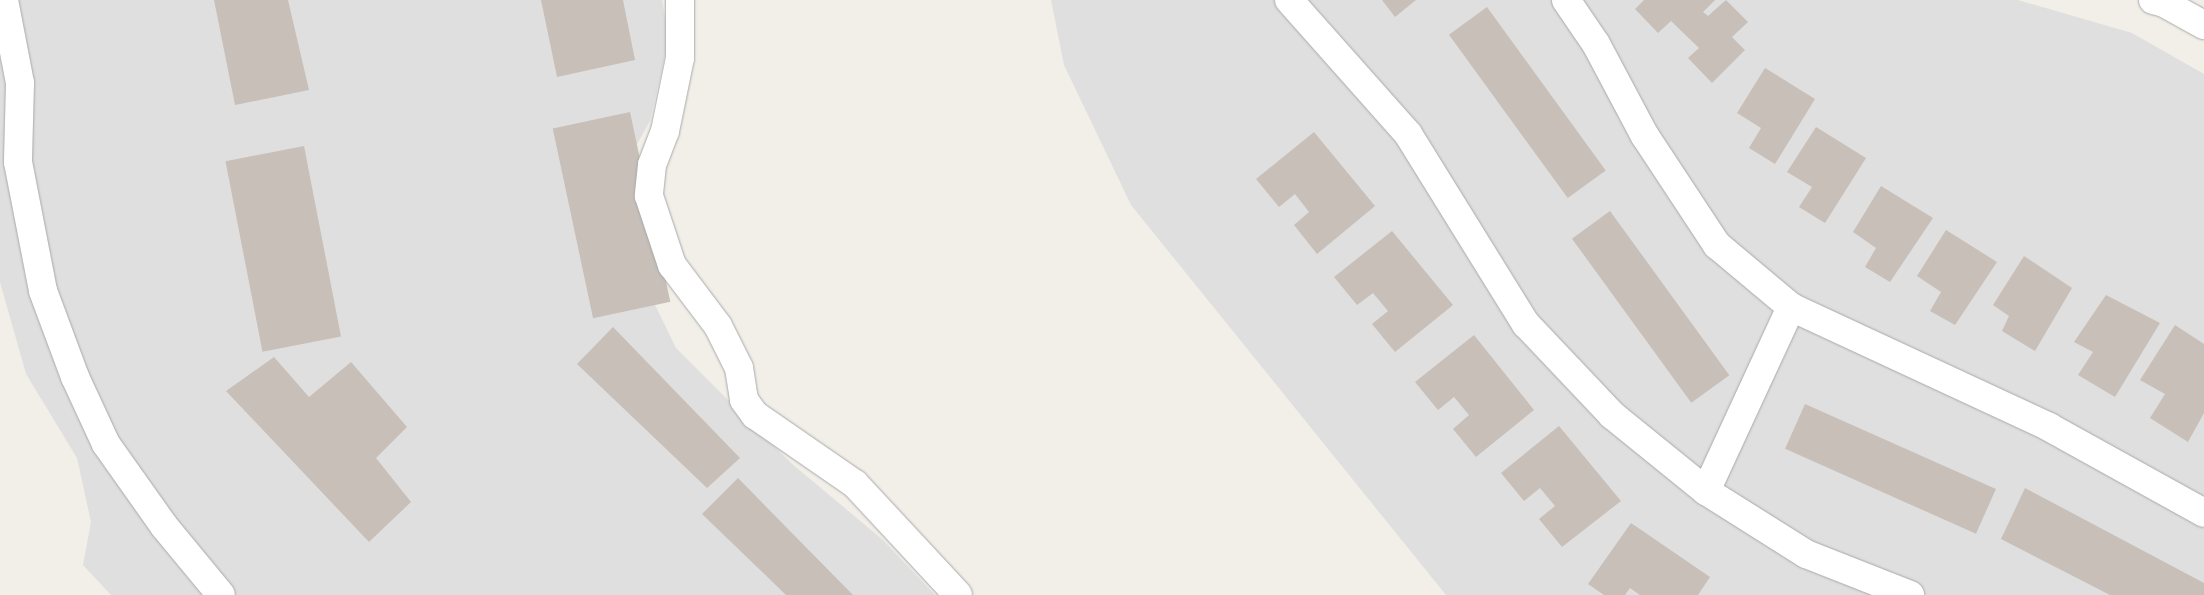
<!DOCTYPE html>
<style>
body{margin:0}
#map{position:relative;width:2204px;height:595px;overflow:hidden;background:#f2efe9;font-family:"Noto Sans",sans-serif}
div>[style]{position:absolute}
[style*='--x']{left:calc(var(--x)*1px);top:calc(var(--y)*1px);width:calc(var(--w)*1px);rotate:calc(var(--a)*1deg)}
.residential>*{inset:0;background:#e0dfdf}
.building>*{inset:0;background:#c7bfb8;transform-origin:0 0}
.roads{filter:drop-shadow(0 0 1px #a9a9a9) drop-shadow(0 0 1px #a9a9a9)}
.minor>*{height:28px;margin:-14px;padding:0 14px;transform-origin:14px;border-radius:14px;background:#fff}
span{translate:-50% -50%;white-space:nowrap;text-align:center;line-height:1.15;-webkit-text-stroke:4.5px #fff;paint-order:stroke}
</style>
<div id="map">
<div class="residential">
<i style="clip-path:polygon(0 0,662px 0,669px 38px,650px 121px,626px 164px,641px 276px,676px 348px,791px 463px,883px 540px,935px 595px,111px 595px,83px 565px,91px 522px,77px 458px,26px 374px,0 282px)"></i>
<i style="clip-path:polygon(1051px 0,2018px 0,2132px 33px,2204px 74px,2204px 595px,1446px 595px,1131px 205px,1064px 65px)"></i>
</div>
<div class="building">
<i style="clip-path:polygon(214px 0,288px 0,309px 90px,235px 105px)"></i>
<i style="clip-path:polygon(541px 0,623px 0,635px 60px,557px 77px)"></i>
<i style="clip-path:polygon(1382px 0,1416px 0,1395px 17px)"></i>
<i style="clip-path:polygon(1644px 0,1715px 0,1703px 12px,1708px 16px,1726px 0,1748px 22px,1732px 37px,1745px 50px,1712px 83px,1688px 58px,1699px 48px,1671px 21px,1658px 33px,1635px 9px)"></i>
<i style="left:1487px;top:7px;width:202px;height:47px;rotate:54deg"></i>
<i style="clip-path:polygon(1765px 68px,1815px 99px,1775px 164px,1749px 148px,1761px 128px,1737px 113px)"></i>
<i style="left:630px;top:112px;width:194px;height:79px;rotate:78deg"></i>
<i style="clip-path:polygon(1816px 127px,1866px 158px,1825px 223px,1799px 207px,1812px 187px,1787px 172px)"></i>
<i style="clip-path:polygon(1314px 132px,1375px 206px,1317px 254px,1294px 225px,1309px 212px,1295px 194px,1279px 207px,1256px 179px)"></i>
<i style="left:304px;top:146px;width:194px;height:80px;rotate:79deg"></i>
<i style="clip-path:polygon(1881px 186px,1933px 218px,1890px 282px,1865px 267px,1876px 248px,1853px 232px)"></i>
<i style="left:1610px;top:211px;width:203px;height:47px;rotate:54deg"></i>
<i style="clip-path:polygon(1946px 230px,1997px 262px,1955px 325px,1930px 311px,1941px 292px,1917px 276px)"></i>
<i style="clip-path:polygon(1392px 231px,1453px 305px,1395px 352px,1372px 324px,1388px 311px,1373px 293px,1357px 305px,1334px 277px)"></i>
<i style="clip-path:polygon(2024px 256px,2072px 288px,2035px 351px,2002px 331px,2009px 316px,1993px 305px)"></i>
<i style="clip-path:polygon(2106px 295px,2160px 323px,2115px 397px,2078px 375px,2093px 352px,2074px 342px)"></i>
<i style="clip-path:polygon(2175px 325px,2204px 344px,2204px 413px,2188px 442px,2150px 418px,2165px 394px,2140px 380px)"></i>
<i style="clip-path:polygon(613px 327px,740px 458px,707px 488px,577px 364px)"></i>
<i style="clip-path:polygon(1474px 335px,1534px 410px,1476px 457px,1453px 429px,1469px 415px,1454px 397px,1438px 410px,1415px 382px)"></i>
<i style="clip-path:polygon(274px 357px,309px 397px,351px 362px,407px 427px,376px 458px,411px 502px,369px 542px,226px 391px)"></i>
<i style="left:1805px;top:404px;width:209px;height:49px;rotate:24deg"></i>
<i style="clip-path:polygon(1559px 426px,1621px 501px,1562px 547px,1539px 519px,1555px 506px,1540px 488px,1524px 501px,1501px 473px)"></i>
<i style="clip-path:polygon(738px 478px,785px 526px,853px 595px,786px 595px,702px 514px)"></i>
<i style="clip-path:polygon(2025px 488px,2204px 583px,2204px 595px,2110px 595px,2001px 539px)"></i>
<i style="clip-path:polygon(1631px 523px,1710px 577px,1698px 595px,1640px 595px,1630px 588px,1625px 595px,1604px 595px,1588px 584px)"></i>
</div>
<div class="roads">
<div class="minor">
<i style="--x:4;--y:0;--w:85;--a:79.1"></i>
<i style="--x:20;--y:83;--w:79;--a:91.5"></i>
<i style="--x:18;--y:162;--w:131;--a:79"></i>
<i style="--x:43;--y:291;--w:92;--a:69.6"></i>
<i style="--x:75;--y:377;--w:74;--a:65.2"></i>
<i style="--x:106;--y:444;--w:100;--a:54.7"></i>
<i style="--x:164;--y:526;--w:89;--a:50.4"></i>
<i style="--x:680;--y:0;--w:58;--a:90"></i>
<i style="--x:680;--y:58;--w:75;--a:101.6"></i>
<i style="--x:665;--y:131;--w:36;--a:111"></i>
<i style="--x:652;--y:165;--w:31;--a:96"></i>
<i style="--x:649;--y:196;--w:73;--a:71.6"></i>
<i style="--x:672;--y:265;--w:76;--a:53"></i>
<i style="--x:718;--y:326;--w:47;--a:63.4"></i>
<i style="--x:739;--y:368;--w:32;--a:81"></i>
<i style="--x:744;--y:400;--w:19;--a:54"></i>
<i style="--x:755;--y:415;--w:121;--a:34.6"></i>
<i style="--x:855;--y:484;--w:151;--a:47.1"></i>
<i style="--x:1289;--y:0;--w:179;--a:48.4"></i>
<i style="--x:1408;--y:134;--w:224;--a:58.2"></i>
<i style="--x:1526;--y:324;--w:125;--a:46.6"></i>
<i style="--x:1612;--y:415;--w:121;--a:39"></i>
<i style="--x:1706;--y:491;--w:118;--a:32.2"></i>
<i style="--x:1806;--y:554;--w:112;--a:21.5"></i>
<i style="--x:1566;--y:0;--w:53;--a:55.7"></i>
<i style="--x:1596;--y:44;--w:104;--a:62"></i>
<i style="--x:1645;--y:136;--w:131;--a:56.6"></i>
<i style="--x:1717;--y:245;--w:97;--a:40"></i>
<i style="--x:1791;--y:307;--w:285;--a:24.9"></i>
<i style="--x:2049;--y:427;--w:177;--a:29"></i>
<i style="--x:2153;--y:0;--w:11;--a:15"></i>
<i style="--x:2164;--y:3;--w:46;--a:28.8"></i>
<i style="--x:1706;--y:491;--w:203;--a:-65.2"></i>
</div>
</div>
</div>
